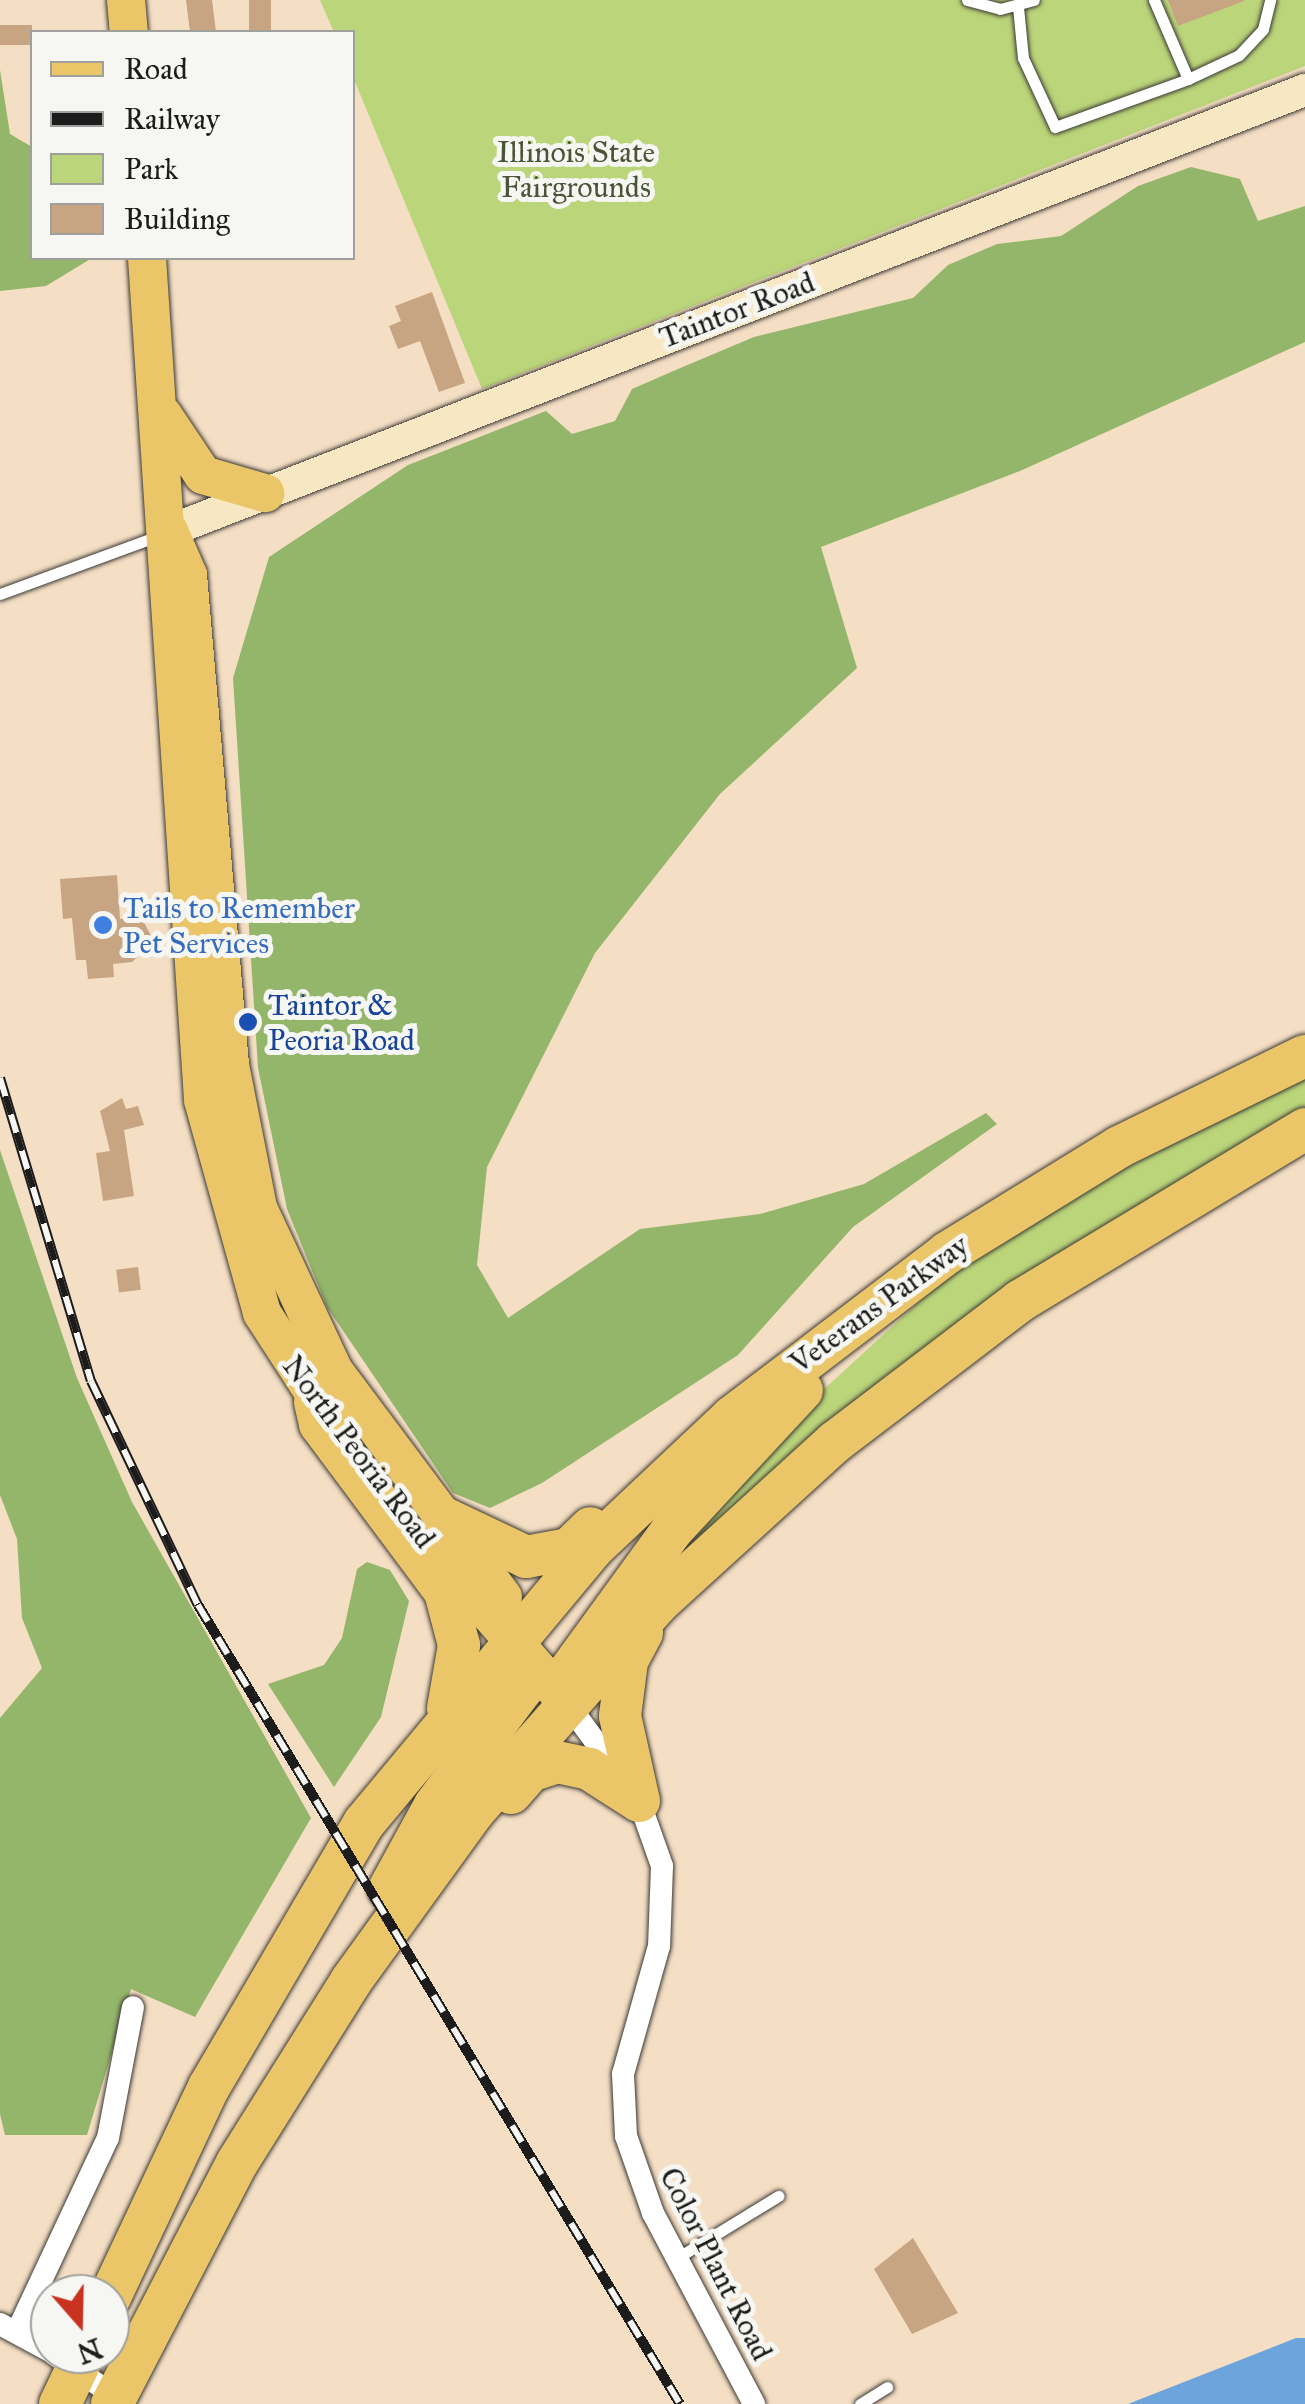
<!DOCTYPE html>
<style>
body{margin:0}
#map{position:relative;width:1305px;height:2404px;overflow:hidden;background:#f4dec4;font-family:"IM FELL Great Primer",serif}
div>[style]{position:absolute}
[style*='--x']{left:calc(var(--x)*1px);top:calc(var(--y)*1px);width:calc(var(--w)*1px);rotate:calc(var(--a)*1deg)}
.green>*{inset:0;background:#bbd57a}
.forest>*{inset:0;background:#94b66a}
.water>*{inset:0;background:#6da4db}
.building>*{inset:0;background:#c8a582;transform-origin:0 0}
.roads{filter:drop-shadow(0 0 2px #3c3935) drop-shadow(0 0 2px #3c3935)}
.lane>*{height:11px;margin:-5.5px;padding:0 5.5px;transform-origin:5.5px;border-radius:5.5px;background:#fff}
.street>*{height:22px;margin:-11px;padding:0 11px;transform-origin:11px;border-radius:11px;background:#fff}
.secondary>*{height:32px;margin:-16px;padding:0 16px;transform-origin:16px;border-radius:16px;background:#f7e8c3}
.primary>*{height:38px;margin:-19px;padding:0 19px;transform-origin:19px;border-radius:19px;background:#eac669}
.highway>*{height:42px;margin:-21px;padding:0 21px;transform-origin:21px;border-radius:21px;background:#eac669}
.rail>*{height:10px;margin-top:-5px;transform-origin:0;background:repeating-linear-gradient(90deg,#f6f6f2 0 19px,#1c1c1c 0 38px);box-sizing:border-box;border-block:2px solid #1c1c1c}
.dots>*{width:28px;height:28px;translate:-50% -50%;box-sizing:border-box;border:5px solid #f6f6f2;border-radius:50%}
span{translate:-50% -50%;white-space:nowrap;text-align:center;line-height:1.15;-webkit-text-stroke:10px #f6f6f2;paint-order:stroke}
.park-label{font-size:30px;color:#4c5438}
.street-label{font-size:30px;color:#1c1c1c}
.shop-label{font-size:30px;color:#366cbe}
.left{translate:0 -50%;text-align:left}
.transit-label{font-size:30px;color:#164399}
.legend{position:absolute;left:30px;top:30px;width:325px;height:230px;box-sizing:border-box;background:#f6f6f2;border:2px solid #9f9f9c;margin:0;padding:12px 18px;list-style:none;font-size:30px;color:#1c1c1c}
.legend li{display:flex;align-items:center;gap:20px;height:50px}
.legend b{width:50px;border:2px solid #9f9f9c}
.north{position:absolute;left:30px;top:2274px;width:100px;height:100px;box-sizing:border-box;background:#f6f6f2;border:2px solid #9f9f9c;border-radius:50%;rotate:160deg;font-size:28px;font-weight:700;line-height:40px;text-align:center;color:#1c1c1c}
.north::after{content:'';display:block;margin:auto;width:35px;height:45px;background:#c8321e;clip-path:polygon(50% 0,100% 100%,50% 72%,0 100%)}
</style>
<div id="map">
<div class="green">
<i style="clip-path:polygon(320px 0,1305px 0,1305px 66px,482px 389px,353px 77px,352px 32px,334px 32px)"></i>
<i style="clip-path:polygon(1305px 1074px,1305px 1110px,992px 1300px,641px 1598px,786px 1424px,966px 1259px,1116px 1167px)"></i>
</div>
<div class="forest">
<i style="clip-path:polygon(0 70px,10px 134px,32px 147px,32px 258px,92px 258px,46px 286px,0 291px)"></i>
<i style="clip-path:polygon(1191px 167px,1240px 179px,1258px 221px,1305px 206px,1305px 342px,1020px 471px,821px 547px,857px 668px,720px 794px,595px 953px,487px 1167px,477px 1265px,508px 1318px,640px 1229px,760px 1214px,864px 1184px,986px 1113px,997px 1124px,853px 1227px,738px 1355px,542px 1483px,490px 1508px,453px 1493px,327px 1307px,287px 1209px,258px 1068px,233px 678px,269px 557px,408px 465px,546px 411px,572px 434px,615px 421px,632px 389px,678px 369px,754px 337px,913px 298px,948px 265px,997px 244px,1061px 236px,1138px 186px)"></i>
<i style="clip-path:polygon(0 1150px,77px 1378px,132px 1502px,311px 1818px,195px 2017px,131px 1989px,87px 2135px,5px 2135px,0 2114px,0 1718px,42px 1668px,22px 1618px,17px 1539px,0 1495px)"></i>
<i style="clip-path:polygon(367px 1562px,390px 1570px,409px 1601px,381px 1717px,334px 1787px,268px 1684px,324px 1665px,342px 1638px,357px 1569px)"></i>
</div>
<div class="water">
<i style="clip-path:polygon(1296px 2338px,1305px 2338px,1305px 2404px,1128px 2404px)"></i>
</div>
<div class="building">
<i style="clip-path:polygon(186px 0,212px 0,216px 32px,190px 32px)"></i>
<i style="left:249px;top:0;width:22px;height:32px"></i>
<i style="clip-path:polygon(1168px 0,1244px 0,1244px 1px,1178px 26px)"></i>
<i style="left:32px;top:25px;width:20px;height:32px;rotate:90deg"></i>
<i style="clip-path:polygon(432px 292px,465px 383px,439px 392px,420px 341px,398px 349px,389px 326px,401px 321px,395px 306px)"></i>
<i style="clip-path:polygon(117px 875px,120px 919px,141px 917px,154px 941px,132px 962px,113px 964px,114px 977px,88px 979px,86px 960px,76px 960px,72px 918px,63px 919px,60px 879px)"></i>
<i style="clip-path:polygon(122px 1098px,126px 1109px,138px 1106px,144px 1125px,124px 1130px,134px 1196px,103px 1201px,96px 1153px,110px 1151px,100px 1111px)"></i>
<i style="left:138px;top:1267px;width:23px;height:22px;rotate:83deg"></i>
<i style="clip-path:polygon(913px 2238px,958px 2313px,912px 2334px,874px 2269px)"></i>
</div>
<div class="roads">
<div class="lane">
<i style="--x:967;--y:0;--w:34;--a:15"></i>
<i style="--x:1000;--y:9;--w:35;--a:-15"></i>
<i style="--x:1154;--y:0;--w:86;--a:66.7"></i>
<i style="--x:1188;--y:79;--w:56;--a:-25.2"></i>
<i style="--x:1239;--y:55;--w:35;--a:-47"></i>
<i style="--x:1263;--y:29;--w:30;--a:-76"></i>
<i style="--x:1018;--y:7;--w:51;--a:84.4"></i>
<i style="--x:1023;--y:58;--w:76;--a:65.1"></i>
<i style="--x:1055;--y:127;--w:141;--a:-19.8"></i>
<i style="--x:0;--y:594;--w:171;--a:-20.2"></i>
<i style="--x:677;--y:2258;--w:119;--a:-31.5"></i>
<i style="--x:860;--y:2404;--w:32;--a:-32"></i>
</div>
<div class="street">
<i style="--x:567;--y:1703;--w:122;--a:53.7"></i>
<i style="--x:639;--y:1801;--w:69;--a:70.5"></i>
<i style="--x:662;--y:1866;--w:80;--a:92.1"></i>
<i style="--x:659;--y:1946;--w:133;--a:105.7"></i>
<i style="--x:623;--y:2074;--w:62;--a:87.2"></i>
<i style="--x:626;--y:2136;--w:82;--a:70.7"></i>
<i style="--x:653;--y:2213;--w:216;--a:62.1"></i>
<i style="--x:0;--y:2324;--w:57;--a:28.4"></i>
<i style="--x:17;--y:2332;--w:214;--a:-64.9"></i>
<i style="--x:108;--y:2138;--w:133;--a:-79.2"></i>
<i style="--x:54;--y:2354;--w:84;--a:34.8"></i>
</div>
<div class="secondary">
<i style="--x:169;--y:531;--w:1219;--a:-21.22"></i>
</div>
<div class="primary">
<i style="--x:126;--y:0;--w:32;--a:85"></i>
<i style="--x:147;--y:258;--w:844;--a:86.19"></i>
<i style="--x:203;--y:1100;--w:221;--a:74.5"></i>
<i style="--x:262;--y:1313;--w:135;--a:57.1"></i>
<i style="--x:163;--y:415;--w:72;--a:56.3"></i>
<i style="--x:203;--y:475;--w:65;--a:16.2"></i>
<i style="--x:169;--y:531;--w:48;--a:66.6"></i>
<i style="--x:188;--y:575;--w:492;--a:85.1"></i>
<i style="--x:230;--y:1065;--w:146;--a:78.9"></i>
<i style="--x:258;--y:1208;--w:180;--a:65"></i>
<i style="--x:334;--y:1371;--w:282;--a:53.2"></i>
<i style="--x:435;--y:1551;--w:201;--a:49"></i>
</div>
<div class="highway">
<i style="--x:315;--y:1402;--w:23;--a:77"></i>
<i style="--x:320;--y:1424;--w:209;--a:53.3"></i>
<i style="--x:445;--y:1592;--w:55;--a:75.2"></i>
<i style="--x:459;--y:1645;--w:64;--a:99.9"></i>
<i style="--x:444;--y:1518;--w:91;--a:25.4"></i>
<i style="--x:526;--y:1557;--w:44;--a:-10.5"></i>
<i style="--x:569;--y:1549;--w:30;--a:-44"></i>
<i style="--x:565;--y:1677;--w:182;--a:-53.9"></i>
<i style="--x:672;--y:1530;--w:191;--a:-47.1"></i>
<i style="--x:511;--y:1793;--w:29;--a:-49"></i>
<i style="--x:530;--y:1771;--w:28;--a:-18"></i>
<i style="--x:557;--y:1762;--w:33;--a:12"></i>
<i style="--x:589;--y:1769;--w:59;--a:32.6"></i>
<i style="--x:639;--y:1801;--w:87;--a:-102.6"></i>
<i style="--x:620;--y:1716;--w:55;--a:-82.7"></i>
<i style="--x:627;--y:1661;--w:32;--a:-62"></i>
<i style="--x:389;--y:1889;--w:96;--a:-61.3"></i>
<i style="--x:435;--y:1805;--w:146;--a:-53.1"></i>
<i style="--x:523;--y:1688;--w:53;--a:-99.8"></i>
<i style="--x:110;--y:2297;--w:232;--a:-64.8"></i>
<i style="--x:209;--y:2087;--w:306;--a:-59.6"></i>
<i style="--x:364;--y:1823;--w:356;--a:-50.2"></i>
<i style="--x:592;--y:1549;--w:192;--a:-43.3"></i>
<i style="--x:732;--y:1417;--w:270;--a:-37.3"></i>
<i style="--x:947;--y:1253;--w:202;--a:-31.6"></i>
<i style="--x:1119;--y:1147;--w:207;--a:-26.1"></i>
<i style="--x:60;--y:2404;--w:55;--a:-64.4"></i>
<i style="--x:112;--y:2404;--w:271;--a:-62.6"></i>
<i style="--x:237;--y:2163;--w:215;--a:-57.9"></i>
<i style="--x:351;--y:1981;--w:211;--a:-54.1"></i>
<i style="--x:475;--y:1810;--w:276;--a:-48.5"></i>
<i style="--x:658;--y:1603;--w:239;--a:-42.3"></i>
<i style="--x:835;--y:1442;--w:233;--a:-37.3"></i>
<i style="--x:1020;--y:1301;--w:333;--a:-31.1"></i>
</div>
</div>
<div class="rail">
<i style="--x:0;--y:1078;--w:316;--a:73.3"></i>
<i style="--x:91;--y:1381;--w:248;--a:64.5"></i>
<i style="--x:198;--y:1605;--w:933;--a:58.9"></i>
</div>
<div class="dots">
<i style="left:103px;top:925px;background:#3f7fe0"></i>
<i style="left:248px;top:1022px;background:#1a4fb4"></i>
</div>
<div class="park-label">
<span style="left:576px;top:169px">Illinois State<br>Fairgrounds</span>
</div>
<div class="street-label">
<span style="left:737px;top:310px;rotate:-21deg">Taintor Road</span>
<span style="left:879px;top:1304px;rotate:-36deg">Veterans Parkway</span>
<span style="left:359px;top:1452px;rotate:53deg">North Peoria Road</span>
<span style="left:716px;top:2264px;rotate:63deg">Color Plant Road</span>
</div>
<div class="shop-label">
<span class="left" style="left:123px;top:925px">Tails to Remember<br>Pet Services</span>
</div>
<div class="transit-label">
<span class="left" style="left:268px;top:1022px">Taintor &amp;<br>Peoria Road</span>
</div>
<ul class="legend">
<li><b style="height:12px;background:#eac669"></b>Road</li>
<li><b style="height:12px;background:#1c1c1c"></b>Railway</li>
<li><b style="height:28px;background:#bbd57a"></b>Park</li>
<li><b style="height:28px;background:#c8a582"></b>Building</li>
</ul>
<div class="north">N</div>
</div>
